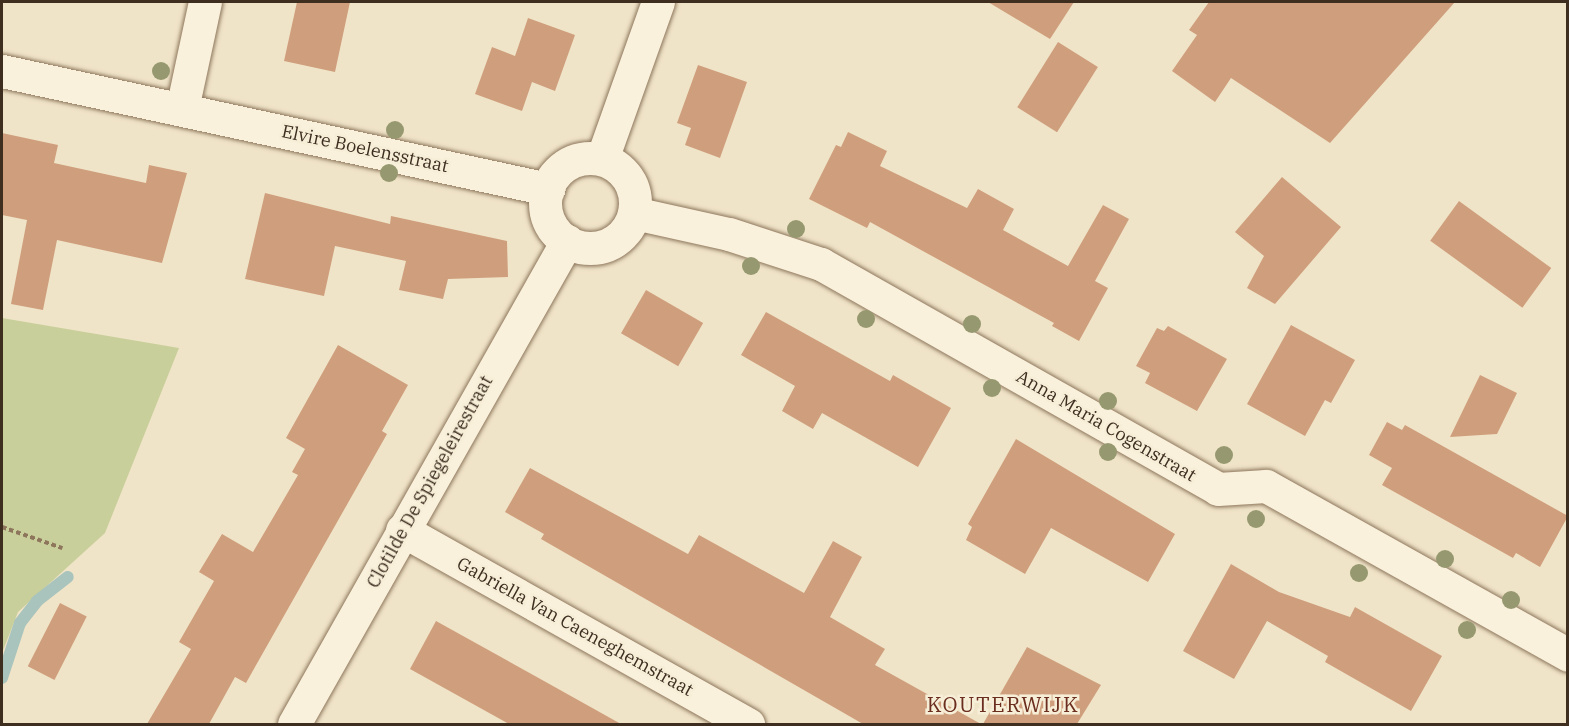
<!DOCTYPE html>
<style>
body{margin:0}
#map{position:relative;width:1569px;height:726px;overflow:hidden;background:#f0e4c8;font-family:"IBM Plex Serif",serif}
div>[style]{position:absolute}
[style*='--x']{left:calc(var(--x)*1px);top:calc(var(--y)*1px);width:calc(var(--w)*1px);rotate:calc(var(--a)*1deg)}
.green>*{inset:0;background:#c9cf9b}
.stream>*{height:12px;margin:-6px;padding:0 6px;transform-origin:6px;border-radius:6px;background:#a9c4bc}
.building>*{inset:0;background:#cf9f7d;transform-origin:0 0}
.path>*{height:4px;margin-top:-2px;transform-origin:0;background:repeating-linear-gradient(90deg,#8d765c 0 4.5px,transparent 0 7.5px)}
.roads{filter:drop-shadow(0 0 2px #8d765c) drop-shadow(0 0 2px #8d765c)}
.minor>*{height:33px;margin:-16.5px;padding:0 16.5px;transform-origin:16.5px;border-radius:16.5px;background:#faf1dc}
.minor>.ring{margin:-16.5px;padding:0;box-sizing:content-box;background:none;border:33px solid #faf1dc;border-radius:50%}
.trees>*{width:18px;height:18px;margin:-9px;border-radius:50%;background:#96986f}
span{translate:-50% -50%;white-space:nowrap;text-align:center;line-height:1.15;-webkit-text-stroke:5px #f7eed8;paint-order:stroke}
.street-label{font-size:18px;color:#3d2e20}
.quarter-label{font-size:21px;color:#6b2e1e;letter-spacing:1.5px}
.frame{position:absolute;inset:0;border:3px solid #3d2e20;pointer-events:none}
</style>
<div id="map">
<div class="green">
<i style="clip-path:polygon(2px 318px,179px 348px,105px 533px,18px 612px,2px 653px)"></i>
</div>
<div class="stream">
<i style="--x:2;--y:678;--w:58;--a:-71.9"></i>
<i style="--x:20;--y:623;--w:28;--a:-52"></i>
<i style="--x:37;--y:601;--w:39;--a:-38"></i>
</div>
<div class="building">
<i style="clip-path:polygon(297px 2px,350px 2px,335px 72px,284px 61px)"></i>
<i style="clip-path:polygon(988px 2px,1074px 2px,1050px 39px)"></i>
<i style="clip-path:polygon(1209px 2px,1455px 2px,1330px 143px,1231px 78px,1215px 102px,1172px 71px,1197px 35px,1189px 30px)"></i>
<i style="clip-path:polygon(528px 18px,575px 35px,555px 91px,532px 82px,522px 111px,475px 94px,492px 47px,515px 56px)"></i>
<i style="left:1058px;top:42px;width:47px;height:77px;rotate:32deg"></i>
<i style="clip-path:polygon(698px 65px,747px 82px,720px 158px,685px 145px,691px 128px,677px 123px)"></i>
<i style="clip-path:polygon(848px 132px,887px 151px,880px 166px,967px 208px,978px 189px,1014px 209px,1003px 230px,1068px 266px,1103px 205px,1129px 219px,1095px 281px,1108px 288px,1079px 341px,1052px 326px,1054px 323px,870px 222px,867px 228px,809px 199px,836px 145px,841px 147px)"></i>
<i style="clip-path:polygon(2px 133px,58px 145px,54px 163px,146px 183px,149px 165px,187px 173px,162px 263px,57px 240px,43px 310px,11px 304px,27px 220px,2px 215px)"></i>
<i style="clip-path:polygon(1282px 177px,1341px 227px,1275px 304px,1247px 288px,1264px 256px,1235px 232px)"></i>
<i style="clip-path:polygon(265px 193px,390px 224px,391px 216px,507px 241px,508px 277px,448px 279px,443px 299px,399px 290px,406px 261px,335px 246px,324px 296px,245px 279px)"></i>
<i style="left:1459px;top:201px;width:114px;height:49px;rotate:36deg"></i>
<i style="left:646px;top:290px;width:66px;height:50px;rotate:30deg"></i>
<i style="clip-path:polygon(766px 312px,890px 381px,893px 375px,951px 408px,918px 467px,822px 413px,813px 429px,782px 411px,795px 386px,741px 355px)"></i>
<i style="clip-path:polygon(1291px 325px,1355px 360px,1331px 403px,1325px 400px,1305px 436px,1247px 404px)"></i>
<i style="clip-path:polygon(1168px 326px,1227px 359px,1197px 411px,1145px 383px,1150px 373px,1136px 366px,1157px 328px,1164px 331px)"></i>
<i style="clip-path:polygon(338px 345px,408px 385px,382px 431px,387px 434px,246px 683px,235px 677px,209px 724px,147px 724px,191px 649px,179px 642px,214px 581px,199px 572px,222px 534px,253px 552px,298px 475px,292px 472px,305px 449px,286px 438px)"></i>
<i style="clip-path:polygon(1480px 375px,1517px 393px,1497px 434px,1450px 437px)"></i>
<i style="clip-path:polygon(1387px 422px,1402px 430px,1405px 425px,1568px 516px,1540px 567px,1516px 553px,1513px 558px,1382px 485px,1392px 468px,1369px 455px)"></i>
<i style="clip-path:polygon(1016px 439px,1175px 534px,1148px 582px,1051px 528px,1025px 574px,966px 540px,972px 527px,968px 524px)"></i>
<i style="clip-path:polygon(530px 468px,688px 554px,699px 535px,804px 593px,833px 541px,862px 557px,830px 617px,885px 649px,875px 665px,981px 724px,863px 724px,541px 539px,544px 534px,505px 512px)"></i>
<i style="clip-path:polygon(1231px 564px,1279px 592px,1350px 617px,1355px 607px,1442px 656px,1411px 711px,1325px 662px,1328px 656px,1267px 621px,1234px 679px,1183px 651px)"></i>
<i style="left:60px;top:603px;width:30px;height:71px;rotate:27deg"></i>
<i style="clip-path:polygon(436px 621px,544px 681px,621px 724px,509px 724px,410px 669px)"></i>
<i style="clip-path:polygon(1027px 647px,1101px 685px,1077px 724px,983px 724px)"></i>
</div>
<div class="path">
<i style="--x:2;--y:527;--w:64;--a:19.3"></i>
</div>
<div class="roads">
<div class="minor">
<i style="--x:2;--y:71;--w:559;--a:12.2"></i>
<i style="--x:182;--y:109;--w:109;--a:-77.9"></i>
<i class="ring" style="left:545px;top:158px;width:57px;height:57px"></i>
<i style="--x:602;--y:159;--w:167;--a:-70.4"></i>
<i style="--x:634;--y:213;--w:97;--a:12.5"></i>
<i style="--x:729;--y:234;--w:97;--a:18.1"></i>
<i style="--x:821;--y:264;--w:456;--a:29.5"></i>
<i style="--x:1218;--y:489;--w:48;--a:-3.6"></i>
<i style="--x:1266;--y:486;--w:346;--a:29.2"></i>
<i style="--x:402;--y:530;--w:397;--a:29.3"></i>
<i style="--x:294;--y:724;--w:555;--a:-60.52"></i>
</div>
</div>
<div class="trees">
<i style="left:161px;top:71px"></i>
<i style="left:395px;top:130px"></i>
<i style="left:389px;top:173px"></i>
<i style="left:796px;top:229px"></i>
<i style="left:751px;top:266px"></i>
<i style="left:866px;top:319px"></i>
<i style="left:972px;top:324px"></i>
<i style="left:992px;top:388px"></i>
<i style="left:1108px;top:401px"></i>
<i style="left:1108px;top:452px"></i>
<i style="left:1224px;top:455px"></i>
<i style="left:1256px;top:519px"></i>
<i style="left:1445px;top:559px"></i>
<i style="left:1359px;top:573px"></i>
<i style="left:1511px;top:600px"></i>
<i style="left:1467px;top:630px"></i>
</div>
<div class="street-label">
<span style="left:365px;top:149px;rotate:12deg">Elvire Boelensstraat</span>
<span style="left:1106px;top:426px;rotate:30deg">Anna Maria Cogenstraat</span>
<span style="left:430px;top:482px;rotate:-61deg">Clotilde De Spiegeleirestraat</span>
<span style="left:575px;top:627px;rotate:29deg">Gabriella Van Caeneghemstraat</span>
</div>
<div class="quarter-label">
<span style="left:1003px;top:704px">KOUTERWIJK</span>
</div>
<div class="frame"></div>
</div>
